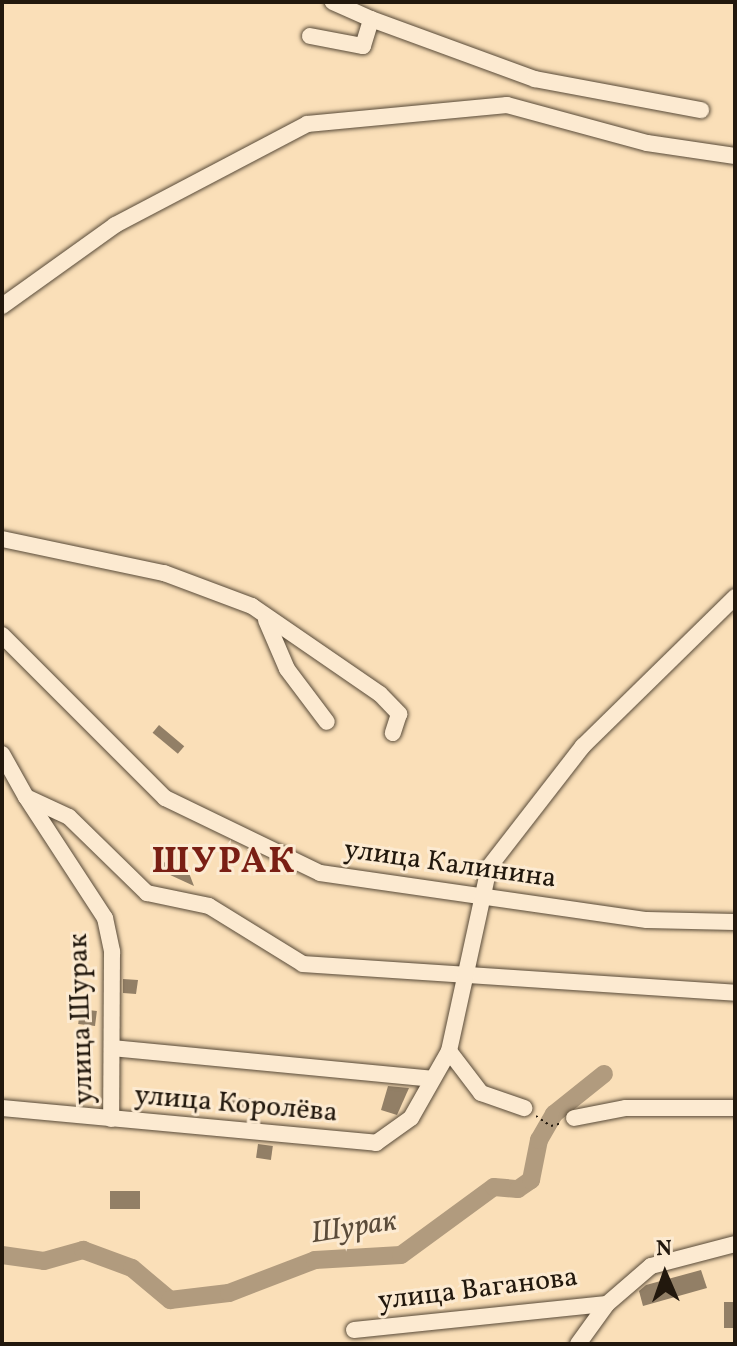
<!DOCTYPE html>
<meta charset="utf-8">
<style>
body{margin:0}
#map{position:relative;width:737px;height:1346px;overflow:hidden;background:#fadfb8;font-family:Vollkorn,serif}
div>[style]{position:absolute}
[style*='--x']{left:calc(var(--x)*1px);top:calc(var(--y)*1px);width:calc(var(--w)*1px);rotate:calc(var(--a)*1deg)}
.river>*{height:18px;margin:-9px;padding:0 9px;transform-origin:9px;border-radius:9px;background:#b19b7e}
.building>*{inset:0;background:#927f66;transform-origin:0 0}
.path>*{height:2px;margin-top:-1px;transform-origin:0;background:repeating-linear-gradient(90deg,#22180d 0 2px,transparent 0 6px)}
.roads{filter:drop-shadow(0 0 2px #584a38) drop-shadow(0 0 2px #584a38)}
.minor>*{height:16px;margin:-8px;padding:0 8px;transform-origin:8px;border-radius:8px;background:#fcead1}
span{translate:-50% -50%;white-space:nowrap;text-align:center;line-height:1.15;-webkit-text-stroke:6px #fcead1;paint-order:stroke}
.street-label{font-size:28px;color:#22180d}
.water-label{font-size:30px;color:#5b4c3a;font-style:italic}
.district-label{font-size:36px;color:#7a1f14;font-weight:700;letter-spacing:2px}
.frame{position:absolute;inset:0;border:4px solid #22180d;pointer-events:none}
.north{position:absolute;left:625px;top:1234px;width:80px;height:80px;-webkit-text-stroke:6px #fcead1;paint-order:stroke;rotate:358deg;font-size:22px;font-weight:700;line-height:32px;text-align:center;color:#22180d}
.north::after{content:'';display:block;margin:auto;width:28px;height:36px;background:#22180d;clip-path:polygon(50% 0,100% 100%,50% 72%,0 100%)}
</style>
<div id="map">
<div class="river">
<i style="--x:2;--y:1255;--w:42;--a:8.1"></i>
<i style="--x:44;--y:1261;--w:41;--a:-15.8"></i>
<i style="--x:83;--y:1250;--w:52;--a:20.2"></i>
<i style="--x:132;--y:1268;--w:50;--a:40.1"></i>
<i style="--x:170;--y:1300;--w:59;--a:-6.8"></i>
<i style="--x:229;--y:1293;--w:92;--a:-21"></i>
<i style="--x:315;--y:1260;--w:86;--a:-3.3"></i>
<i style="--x:401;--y:1255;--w:115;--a:-36.2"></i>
<i style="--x:494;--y:1187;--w:24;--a:5"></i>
<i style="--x:518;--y:1189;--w:16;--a:-35"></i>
<i style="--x:531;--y:1180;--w:41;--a:-78.7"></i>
<i style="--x:539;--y:1140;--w:30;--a:-60"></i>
<i style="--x:554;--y:1114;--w:64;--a:-38.7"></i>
</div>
<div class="building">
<i style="left:159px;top:725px;width:33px;height:10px;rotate:40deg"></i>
<i style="clip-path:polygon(159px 860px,189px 873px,194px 886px,155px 868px)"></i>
<i style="clip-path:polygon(123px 979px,138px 980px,136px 994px,123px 993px)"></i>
<i style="left:80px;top:1009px;width:17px;height:15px;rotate:7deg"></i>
<i style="clip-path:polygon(388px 1086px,409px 1088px,397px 1115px,381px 1110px)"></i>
<i style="left:229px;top:1096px;width:32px;height:10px;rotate:7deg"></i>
<i style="left:258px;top:1144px;width:15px;height:14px;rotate:8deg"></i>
<i style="left:110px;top:1191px;width:30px;height:18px"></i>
<i style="clip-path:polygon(701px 1270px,707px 1288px,643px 1306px,639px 1291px,646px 1285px)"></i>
<i style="left:724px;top:1302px;width:11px;height:26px"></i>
</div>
<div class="path">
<i style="--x:536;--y:1116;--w:18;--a:34"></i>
<i style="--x:551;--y:1126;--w:11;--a:-15"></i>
</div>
<div class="roads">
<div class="minor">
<i style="--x:371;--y:19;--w:175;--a:20.1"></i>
<i style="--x:535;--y:79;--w:169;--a:10.6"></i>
<i style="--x:310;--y:36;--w:54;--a:10.7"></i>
<i style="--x:363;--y:46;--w:28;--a:-73"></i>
<i style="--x:371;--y:19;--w:42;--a:-155.9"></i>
<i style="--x:2;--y:306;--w:139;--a:-35.6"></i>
<i style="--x:115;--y:225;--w:217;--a:-27.7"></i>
<i style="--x:307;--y:124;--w:201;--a:-5.4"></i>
<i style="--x:507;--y:105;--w:145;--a:15.2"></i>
<i style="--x:647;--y:143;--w:89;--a:8.4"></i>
<i style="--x:2;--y:539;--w:166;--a:11.9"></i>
<i style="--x:164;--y:573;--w:94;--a:20.6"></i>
<i style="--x:252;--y:606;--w:155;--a:34.5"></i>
<i style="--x:380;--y:694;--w:28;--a:46"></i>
<i style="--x:399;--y:714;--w:20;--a:108"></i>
<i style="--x:266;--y:620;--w:53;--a:66.8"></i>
<i style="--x:287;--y:669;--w:66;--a:53"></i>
<i style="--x:2;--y:635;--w:231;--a:45"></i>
<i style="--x:165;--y:798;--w:172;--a:25.8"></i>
<i style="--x:320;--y:873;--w:330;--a:8.2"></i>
<i style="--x:647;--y:920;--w:88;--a:1.3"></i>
<i style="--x:2;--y:754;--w:49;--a:60.8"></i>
<i style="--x:26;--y:797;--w:47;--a:24.9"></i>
<i style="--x:69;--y:817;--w:109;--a:44.3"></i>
<i style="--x:147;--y:893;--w:63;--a:11.8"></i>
<i style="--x:209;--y:906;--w:110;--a:31.7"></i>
<i style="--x:303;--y:964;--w:433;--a:3.8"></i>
<i style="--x:26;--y:797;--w:145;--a:56.9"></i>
<i style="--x:105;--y:918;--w:35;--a:78"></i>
<i style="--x:112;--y:952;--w:167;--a:90.3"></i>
<i style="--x:112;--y:1048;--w:321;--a:5.5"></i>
<i style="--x:449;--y:1051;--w:188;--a:-77.7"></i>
<i style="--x:489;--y:867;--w:153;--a:-52.2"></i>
<i style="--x:583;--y:746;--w:213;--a:-44.4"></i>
<i style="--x:2;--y:1108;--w:376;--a:5.3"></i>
<i style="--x:376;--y:1143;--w:43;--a:-35.5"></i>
<i style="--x:411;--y:1118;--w:77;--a:-60.4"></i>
<i style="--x:449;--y:1051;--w:53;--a:52.7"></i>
<i style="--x:481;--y:1093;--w:46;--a:19.2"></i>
<i style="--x:574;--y:1118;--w:53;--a:-10.9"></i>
<i style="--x:626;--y:1108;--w:109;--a:0"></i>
<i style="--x:354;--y:1330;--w:254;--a:-5.9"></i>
<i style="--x:578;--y:1344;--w:49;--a:-54.1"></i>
<i style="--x:607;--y:1304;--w:58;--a:-40.8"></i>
<i style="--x:651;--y:1266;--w:87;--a:-14.7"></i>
</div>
</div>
<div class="street-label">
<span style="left:450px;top:865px;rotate:8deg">улица Калинина</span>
<span style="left:82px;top:1019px;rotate:-92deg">улица Шурак</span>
<span style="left:236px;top:1105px;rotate:5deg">улица Королёва</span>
<span style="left:478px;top:1290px;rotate:-7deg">улица Ваганова</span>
</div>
<div class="water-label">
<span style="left:354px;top:1228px;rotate:-9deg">Шурак</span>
</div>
<div class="district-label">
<span style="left:224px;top:864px">ШУРАК</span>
</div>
<div class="frame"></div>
<div class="north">N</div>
</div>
